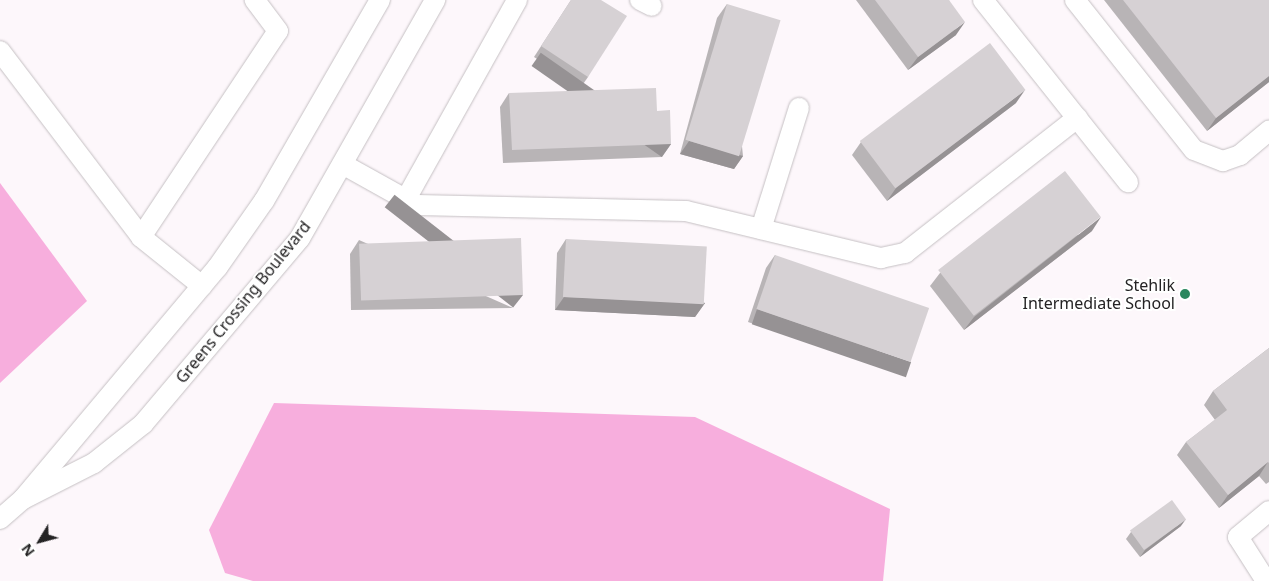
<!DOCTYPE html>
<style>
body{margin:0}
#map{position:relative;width:1269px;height:581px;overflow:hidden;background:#fdf7fb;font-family:"Noto Sans",sans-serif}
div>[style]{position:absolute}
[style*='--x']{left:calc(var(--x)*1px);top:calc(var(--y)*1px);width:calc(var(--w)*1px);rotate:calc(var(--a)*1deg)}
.water>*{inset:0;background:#f7aedd}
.roads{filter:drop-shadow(0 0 1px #c5c0c3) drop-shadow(0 0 1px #c5c0c3)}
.minor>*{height:20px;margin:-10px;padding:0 10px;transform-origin:10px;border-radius:10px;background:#fff}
.wall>*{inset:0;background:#b8b4b6}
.shaded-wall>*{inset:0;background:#969294;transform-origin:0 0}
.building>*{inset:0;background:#d6d1d4;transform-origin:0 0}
.dots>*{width:14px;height:14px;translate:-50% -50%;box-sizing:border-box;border:2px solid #fff;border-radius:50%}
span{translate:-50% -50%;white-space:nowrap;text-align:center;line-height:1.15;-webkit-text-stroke:4px #fff;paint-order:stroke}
.poi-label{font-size:16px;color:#242324}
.right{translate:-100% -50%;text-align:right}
.street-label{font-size:16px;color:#242324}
.north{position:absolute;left:15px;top:516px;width:50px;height:50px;-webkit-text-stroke:4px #fff;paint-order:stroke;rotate:233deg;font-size:14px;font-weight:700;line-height:20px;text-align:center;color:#242324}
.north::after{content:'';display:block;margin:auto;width:18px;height:22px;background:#242324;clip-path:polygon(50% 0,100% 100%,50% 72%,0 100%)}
</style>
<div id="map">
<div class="water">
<i style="clip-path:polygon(0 183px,87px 301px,0 383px)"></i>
<i style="clip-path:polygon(274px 403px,695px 417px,890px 509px,883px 581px,253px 581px,225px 573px,209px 530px)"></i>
</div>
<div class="roads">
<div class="minor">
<i style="--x:640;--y:0;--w:13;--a:27"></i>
<i style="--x:983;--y:0;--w:233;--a:51.5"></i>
<i style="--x:1075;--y:0;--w:191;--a:51.6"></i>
<i style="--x:1194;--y:150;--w:31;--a:21"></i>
<i style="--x:1223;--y:161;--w:18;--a:-19"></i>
<i style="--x:1240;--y:155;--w:38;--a:-40"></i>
<i style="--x:0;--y:51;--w:233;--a:52.8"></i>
<i style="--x:344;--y:165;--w:82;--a:29.1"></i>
<i style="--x:416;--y:205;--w:270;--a:1.3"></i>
<i style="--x:686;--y:211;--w:201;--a:13.6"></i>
<i style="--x:881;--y:258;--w:25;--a:-12"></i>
<i style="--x:905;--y:253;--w:219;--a:-38.1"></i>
<i style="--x:406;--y:199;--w:228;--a:-60.8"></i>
<i style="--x:761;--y:229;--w:127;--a:-72.6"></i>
<i style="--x:202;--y:286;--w:78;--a:-141.2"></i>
<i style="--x:141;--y:237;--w:247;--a:-56.4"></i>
<i style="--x:278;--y:31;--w:39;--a:-127"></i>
<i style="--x:23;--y:499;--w:80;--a:-26.9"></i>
<i style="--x:94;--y:463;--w:63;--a:-38.5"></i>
<i style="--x:143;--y:424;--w:243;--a:-49.8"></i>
<i style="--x:300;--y:238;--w:274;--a:-60.4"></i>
<i style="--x:0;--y:519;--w:30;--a:-41"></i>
<i style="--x:23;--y:499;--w:302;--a:-50"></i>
<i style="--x:217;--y:268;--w:82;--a:-55"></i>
<i style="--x:264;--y:201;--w:232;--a:-60"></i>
<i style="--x:1266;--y:581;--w:52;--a:-122.5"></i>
<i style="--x:1238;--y:537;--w:40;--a:-40"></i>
</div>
</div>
<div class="wall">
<i style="clip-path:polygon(571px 0,601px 0,588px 77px,581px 87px,534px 57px)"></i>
<i style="clip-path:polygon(856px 0,949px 0,956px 35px,908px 70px)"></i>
<i style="clip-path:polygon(1104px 0,1269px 0,1269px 82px,1207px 131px)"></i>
<i style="clip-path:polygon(727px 4px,743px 156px,734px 169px,680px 154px,717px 18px)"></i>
<i style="clip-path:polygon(509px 93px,657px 111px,671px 144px,662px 157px,503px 163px,500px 107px)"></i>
<i style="clip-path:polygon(1016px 103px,887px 201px,852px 155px,861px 142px)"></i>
<i style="clip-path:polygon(1092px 231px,964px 330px,930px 286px,940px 273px)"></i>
<i style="clip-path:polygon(566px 239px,705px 303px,695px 317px,555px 310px,557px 253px)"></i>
<i style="clip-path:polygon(359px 240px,513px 308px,351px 310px,350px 254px)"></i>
<i style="clip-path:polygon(775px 255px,902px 374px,748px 322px,766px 268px)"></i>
<i style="clip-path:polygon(1269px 348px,1269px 482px,1266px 484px,1259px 476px,1219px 508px,1177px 455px,1186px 442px,1215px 420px,1204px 405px,1213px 391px)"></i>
<i style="clip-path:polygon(1181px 526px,1140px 557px,1126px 539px,1131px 532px)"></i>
</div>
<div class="shaded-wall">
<i style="clip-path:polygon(965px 22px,956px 35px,908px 70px,918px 57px)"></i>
<i style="clip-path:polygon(1269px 76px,1269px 82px,1207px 131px,1216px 118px)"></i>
<i style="clip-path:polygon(1025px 90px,1016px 103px,887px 201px,896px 188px)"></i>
<i style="clip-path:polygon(689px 141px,743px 156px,734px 169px,680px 154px)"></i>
<i style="left:671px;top:144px;width:16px;height:159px;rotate:125deg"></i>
<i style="clip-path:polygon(1101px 217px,1092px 231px,964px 330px,974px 317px)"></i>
<i style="left:523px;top:295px;width:16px;height:163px;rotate:128deg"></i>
<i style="clip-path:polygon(564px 297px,705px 303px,695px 317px,555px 310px)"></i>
<i style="left:757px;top:309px;width:163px;height:16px;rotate:19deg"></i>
<i style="clip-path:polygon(1268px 462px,1259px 476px,1219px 508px,1228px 495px)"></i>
<i style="clip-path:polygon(1186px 519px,1181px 526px,1140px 557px,1145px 550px)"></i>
</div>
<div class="building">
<i style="clip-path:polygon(571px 0,601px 0,627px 16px,588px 77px,541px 46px)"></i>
<i style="clip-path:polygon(875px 0,949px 0,965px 22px,918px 57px)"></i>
<i style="clip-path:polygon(1123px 0,1269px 0,1269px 76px,1216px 118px)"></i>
<i style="left:727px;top:4px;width:56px;height:142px;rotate:17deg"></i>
<i style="left:990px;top:43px;width:59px;height:163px;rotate:53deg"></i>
<i style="clip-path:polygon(656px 88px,657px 111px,670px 110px,671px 144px,512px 150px,509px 93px)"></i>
<i style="left:1065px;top:171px;width:58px;height:161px;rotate:52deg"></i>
<i style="left:521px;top:238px;width:57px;height:162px;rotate:88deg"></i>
<i style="left:566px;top:239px;width:141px;height:58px;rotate:3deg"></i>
<i style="left:775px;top:255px;width:163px;height:57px;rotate:19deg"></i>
<i style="clip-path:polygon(1269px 348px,1269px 463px,1268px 462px,1228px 495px,1186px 442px,1227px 410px,1213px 391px)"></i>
<i style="left:1172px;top:500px;width:24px;height:52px;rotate:54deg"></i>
</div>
<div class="dots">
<i style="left:1185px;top:294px;background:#2a875e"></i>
</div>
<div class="poi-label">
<span class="right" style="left:1175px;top:294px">Stehlik<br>Intermediate School</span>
</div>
<div class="street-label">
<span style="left:243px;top:302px;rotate:-51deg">Greens Crossing Boulevard</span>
</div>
<div class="north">N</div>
</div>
